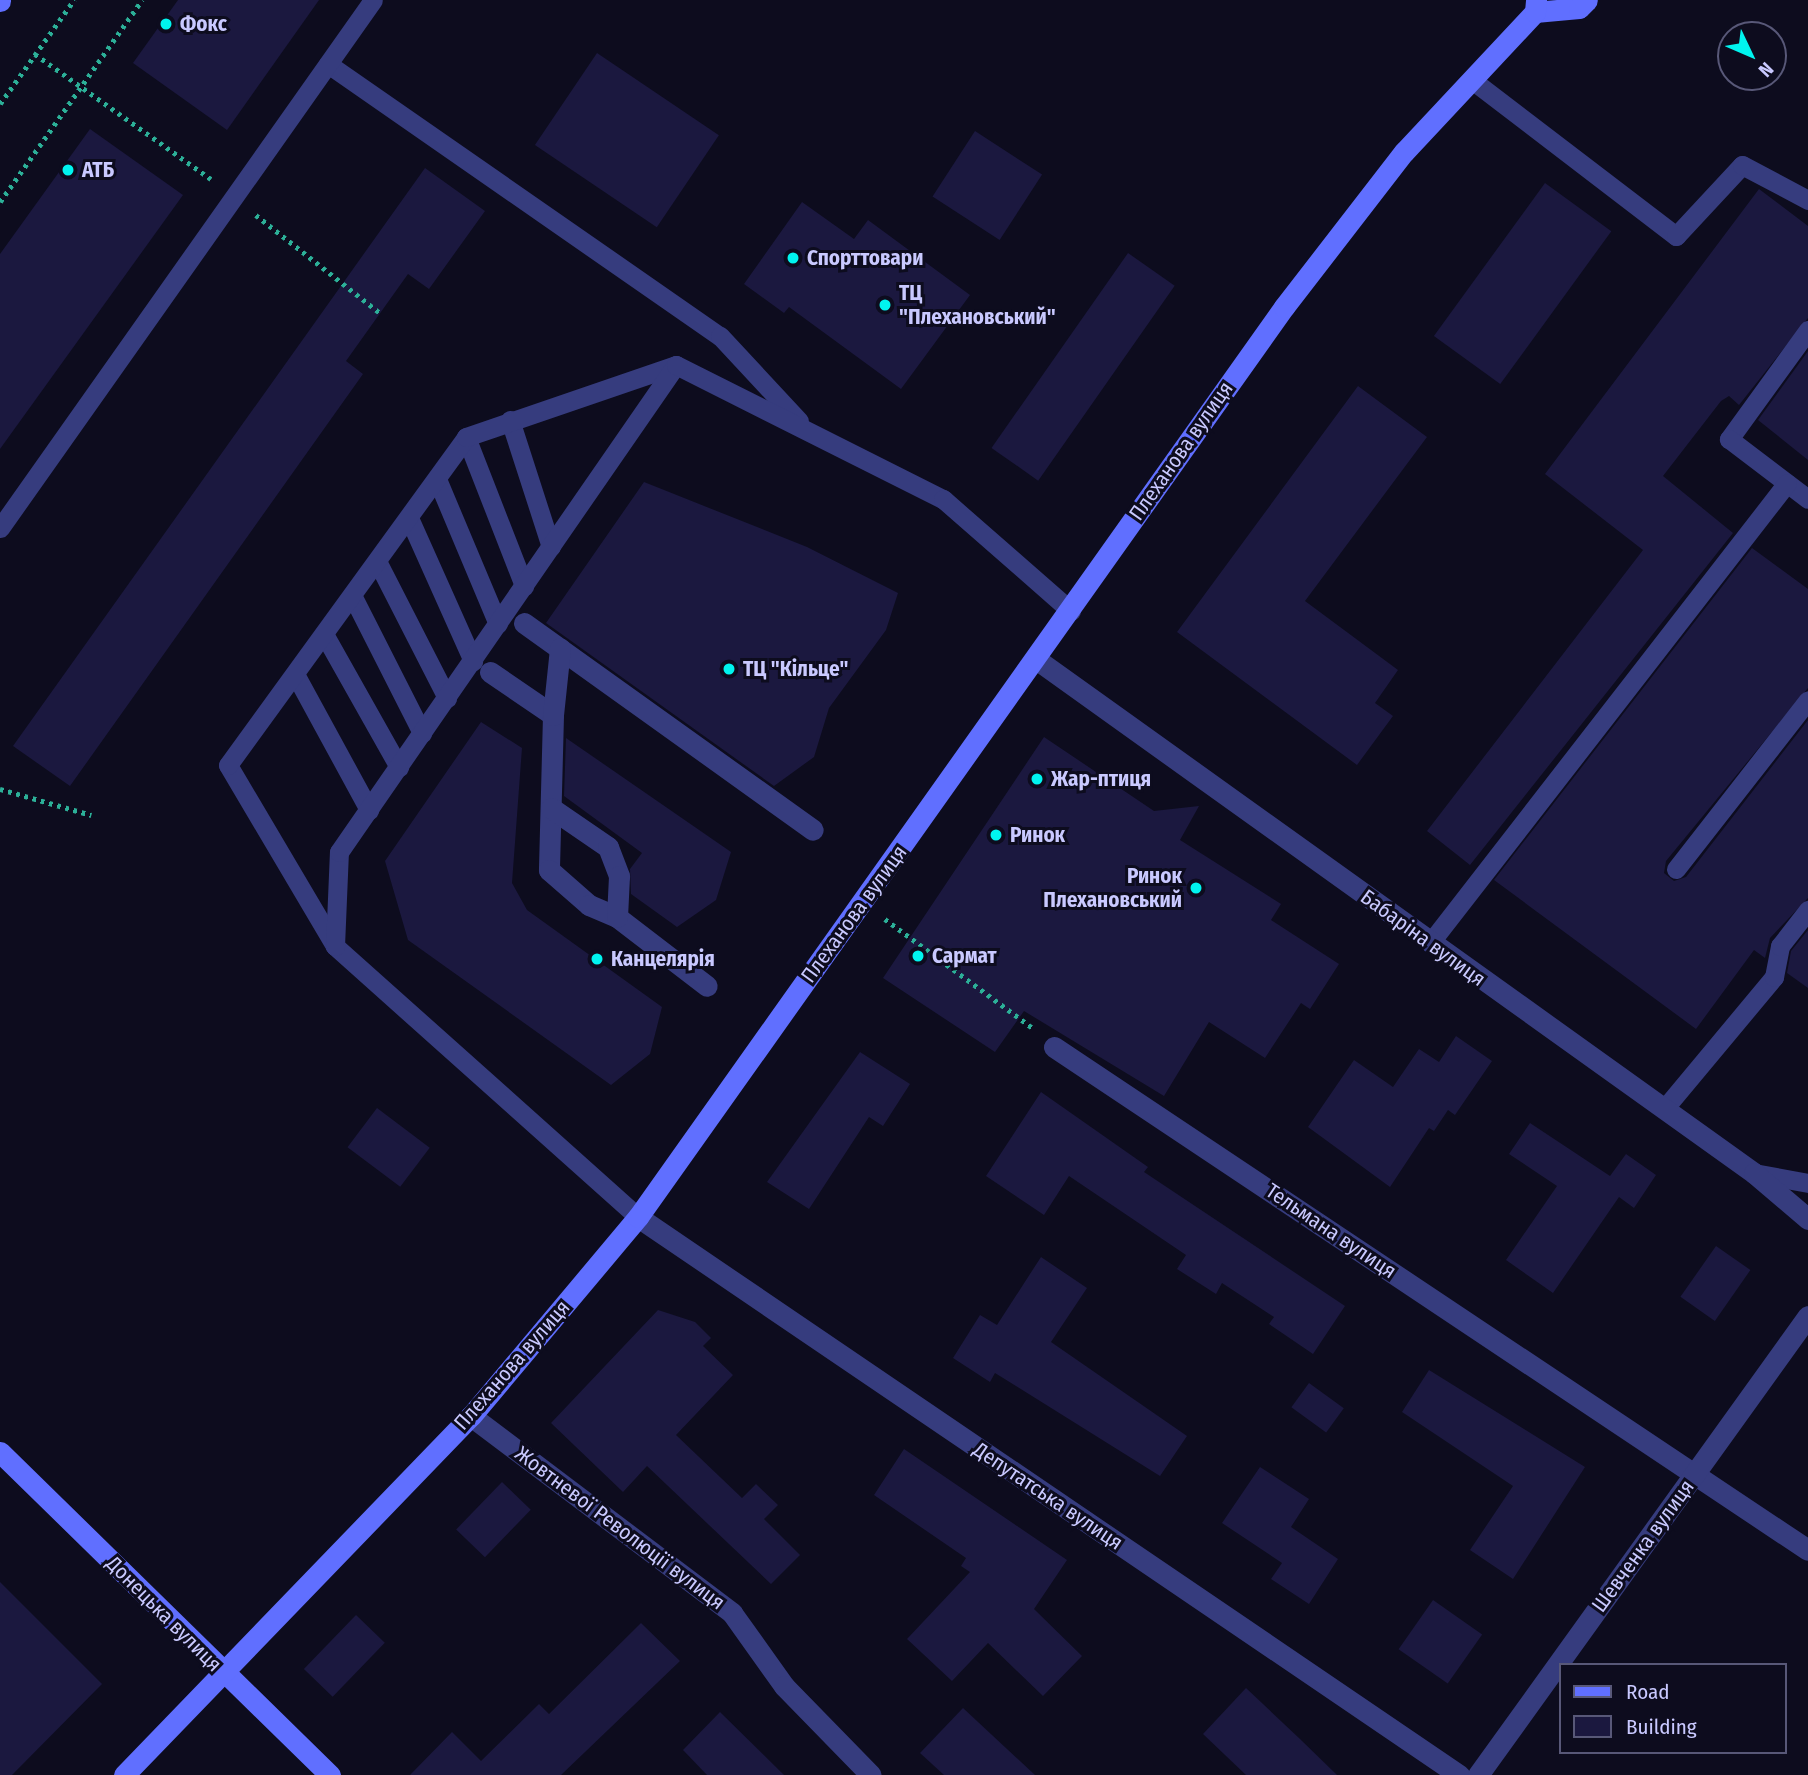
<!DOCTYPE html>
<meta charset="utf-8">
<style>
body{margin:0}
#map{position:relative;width:1808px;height:1775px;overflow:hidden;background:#0d0c1e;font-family:"Fira Sans Condensed",sans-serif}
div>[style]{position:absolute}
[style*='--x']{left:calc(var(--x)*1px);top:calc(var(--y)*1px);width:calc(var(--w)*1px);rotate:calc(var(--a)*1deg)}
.building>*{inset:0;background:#1b183f;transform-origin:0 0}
.path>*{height:4.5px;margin-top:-2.25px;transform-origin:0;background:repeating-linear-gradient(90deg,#2cb098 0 3.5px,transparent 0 8.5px)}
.lane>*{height:19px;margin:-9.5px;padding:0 9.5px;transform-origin:9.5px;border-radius:9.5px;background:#363c7e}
.street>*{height:21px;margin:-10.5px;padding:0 10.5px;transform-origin:10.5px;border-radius:10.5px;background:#363c7e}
.secondary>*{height:21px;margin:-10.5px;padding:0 10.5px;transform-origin:10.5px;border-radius:10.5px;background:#606fff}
.dots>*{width:19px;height:19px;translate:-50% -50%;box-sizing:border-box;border:4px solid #0d0c1e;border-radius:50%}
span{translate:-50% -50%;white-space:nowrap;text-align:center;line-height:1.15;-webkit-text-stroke:6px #0d0c1e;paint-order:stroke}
.poi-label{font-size:21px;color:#c9c9ff;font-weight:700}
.left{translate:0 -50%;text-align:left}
.right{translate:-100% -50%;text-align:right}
.street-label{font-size:21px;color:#c9c9ff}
.legend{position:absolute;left:1559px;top:1663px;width:228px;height:91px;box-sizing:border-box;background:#0d0c1e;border:2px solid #585878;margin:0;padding:9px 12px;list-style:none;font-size:21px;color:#c9c9ff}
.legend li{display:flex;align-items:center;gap:14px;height:35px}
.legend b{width:35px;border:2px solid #585878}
.north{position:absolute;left:1717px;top:21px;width:70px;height:70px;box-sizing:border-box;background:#0d0c1e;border:2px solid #585878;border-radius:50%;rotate:134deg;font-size:19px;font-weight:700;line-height:28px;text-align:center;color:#c9c9ff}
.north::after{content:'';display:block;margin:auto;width:24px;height:32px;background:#00f4ef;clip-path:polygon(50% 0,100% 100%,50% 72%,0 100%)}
</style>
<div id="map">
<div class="building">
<i style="clip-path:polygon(178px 0,319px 0,227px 130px,133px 63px)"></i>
<i style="left:597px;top:53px;width:147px;height:111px;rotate:34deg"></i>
<i style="clip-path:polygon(90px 129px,183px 195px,0 449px,0 254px)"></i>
<i style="left:975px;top:131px;width:80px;height:78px;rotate:33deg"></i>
<i style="clip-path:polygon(425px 168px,485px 211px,429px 289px,408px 274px,346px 361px,363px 374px,70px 786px,13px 746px)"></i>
<i style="left:1545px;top:183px;width:82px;height:189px;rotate:36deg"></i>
<i style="clip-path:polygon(1759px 189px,1808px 226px,1808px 318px,1739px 405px,1729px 396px,1721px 401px,1663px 476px,1733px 533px,1470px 865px,1427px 831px,1643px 550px,1545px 474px)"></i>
<i style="clip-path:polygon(802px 202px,854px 239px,868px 220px,970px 295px,901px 389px,789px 307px,784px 313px,744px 284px)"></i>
<i style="left:1128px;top:253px;width:57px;height:238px;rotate:35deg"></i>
<i style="clip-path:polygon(1808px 351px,1808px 460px,1758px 420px)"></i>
<i style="clip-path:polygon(1358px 386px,1427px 437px,1305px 601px,1398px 670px,1375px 703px,1393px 716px,1357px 765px,1177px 632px)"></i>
<i style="clip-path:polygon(644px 482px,807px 547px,898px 593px,886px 630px,829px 708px,814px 757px,774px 786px,546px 623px)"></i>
<i style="clip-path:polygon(1752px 548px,1808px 589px,1808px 688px,1666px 861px,1664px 873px,1674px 881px,1686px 877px,1808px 720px,1808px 898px,1770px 938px,1765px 958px,1754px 950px,1696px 1029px,1494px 880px)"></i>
<i style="clip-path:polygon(481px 722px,522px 748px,512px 883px,527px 910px,662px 1007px,650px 1054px,611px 1085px,408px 940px,385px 861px)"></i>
<i style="clip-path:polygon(1044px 737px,1154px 811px,1199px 806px,1180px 840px,1281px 904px,1271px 920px,1339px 964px,1310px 1009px,1301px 1003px,1265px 1058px,1209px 1022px,1164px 1096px,1024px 1011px,995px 1052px,883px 978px)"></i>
<i style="clip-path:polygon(566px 738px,731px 852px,716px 900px,677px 927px,631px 894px,630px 869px,642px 853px,564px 796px)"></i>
<i style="clip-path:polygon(1808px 930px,1808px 988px,1787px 973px,1791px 951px)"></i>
<i style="clip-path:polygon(1456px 1036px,1492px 1061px,1455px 1115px,1448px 1110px,1434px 1131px,1429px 1128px,1390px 1187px,1308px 1127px,1354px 1060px,1393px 1087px,1419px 1049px,1439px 1062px)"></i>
<i style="clip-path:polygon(860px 1052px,910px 1084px,883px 1126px,869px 1117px,809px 1209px,767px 1182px)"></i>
<i style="clip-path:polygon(1041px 1092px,1148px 1167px,1144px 1172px,1345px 1306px,1313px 1354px,1269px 1324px,1274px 1317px,1222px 1283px,1216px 1294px,1177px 1269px,1186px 1255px,1069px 1176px,1044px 1215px,986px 1176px)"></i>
<i style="left:377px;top:1108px;width:66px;height:49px;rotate:37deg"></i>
<i style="clip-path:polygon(1530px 1123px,1610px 1176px,1626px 1154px,1656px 1175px,1634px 1208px,1619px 1197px,1553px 1293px,1506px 1260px,1557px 1186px,1509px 1154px)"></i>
<i style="left:1716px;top:1246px;width:42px;height:62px;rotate:35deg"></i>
<i style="clip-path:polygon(1041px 1257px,1087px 1288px,1051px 1342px,1187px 1436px,1160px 1476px,995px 1373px,990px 1382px,953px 1358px,980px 1315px,997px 1325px)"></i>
<i style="clip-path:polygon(658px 1310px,695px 1322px,711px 1338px,703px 1346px,733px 1375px,676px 1435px,742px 1498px,756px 1484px,778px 1505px,764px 1519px,800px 1555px,771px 1584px,647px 1466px,623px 1492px,551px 1423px)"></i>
<i style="clip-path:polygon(1429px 1370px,1585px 1467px,1513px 1579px,1470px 1550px,1513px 1486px,1402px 1412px)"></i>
<i style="left:1309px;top:1383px;width:43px;height:30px;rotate:36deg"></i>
<i style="clip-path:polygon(904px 1449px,1067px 1560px,1034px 1609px,1082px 1656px,1043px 1696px,988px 1643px,952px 1681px,907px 1639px,970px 1572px,961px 1566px,966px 1558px,874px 1495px)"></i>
<i style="clip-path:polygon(1260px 1467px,1309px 1499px,1291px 1527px,1338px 1559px,1309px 1604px,1271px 1579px,1282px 1563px,1222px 1523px)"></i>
<i style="left:502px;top:1482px;width:40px;height:66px;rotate:44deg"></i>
<i style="clip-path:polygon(0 1582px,102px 1684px,12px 1775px,0 1775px)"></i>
<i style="left:1433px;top:1600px;width:60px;height:60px;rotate:35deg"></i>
<i style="left:356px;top:1615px;width:40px;height:75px;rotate:44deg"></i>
<i style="clip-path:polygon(641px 1623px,680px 1661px,561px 1775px,410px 1775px,452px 1732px,481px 1761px,539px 1704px,549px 1714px)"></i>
<i style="clip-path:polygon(1246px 1688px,1300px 1739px,1337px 1775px,1246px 1775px,1203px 1734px)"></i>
<i style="clip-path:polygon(963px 1708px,1035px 1775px,944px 1775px,920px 1753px)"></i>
<i style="clip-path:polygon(720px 1712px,784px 1775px,707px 1775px,683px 1750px)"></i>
</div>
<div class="path">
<i style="--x:35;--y:54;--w:216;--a:35.4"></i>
<i style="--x:0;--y:104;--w:128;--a:-54.6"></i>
<i style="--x:0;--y:202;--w:247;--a:-54.9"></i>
<i style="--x:256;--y:215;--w:158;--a:38.3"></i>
<i style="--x:0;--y:789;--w:95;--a:15.9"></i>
<i style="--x:885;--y:919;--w:184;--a:36.4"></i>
</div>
<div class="lane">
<i style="--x:328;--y:64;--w:477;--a:34.8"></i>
<i style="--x:720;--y:336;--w:116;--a:47.1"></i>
<i style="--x:1472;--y:80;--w:257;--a:37.4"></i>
<i style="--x:1676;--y:236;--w:97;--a:-47.1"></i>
<i style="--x:1742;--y:165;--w:75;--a:27.9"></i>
<i style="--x:1808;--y:330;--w:135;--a:125.9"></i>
<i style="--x:1729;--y:439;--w:99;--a:37.2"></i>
<i style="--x:510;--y:420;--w:133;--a:72.1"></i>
<i style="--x:466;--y:437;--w:160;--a:68.7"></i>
<i style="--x:437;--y:479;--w:157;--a:67.2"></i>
<i style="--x:409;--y:518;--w:157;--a:65.9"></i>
<i style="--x:0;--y:528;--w:646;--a:-54.76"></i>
<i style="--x:377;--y:561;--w:154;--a:62.9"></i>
<i style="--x:352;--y:595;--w:155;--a:63.1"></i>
<i style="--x:324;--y:634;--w:153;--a:60.6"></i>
<i style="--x:295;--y:674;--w:155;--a:61.4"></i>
<i style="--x:1676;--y:869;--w:214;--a:-52"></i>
<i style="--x:1430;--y:943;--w:582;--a:-52.19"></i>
<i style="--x:335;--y:946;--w:210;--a:-120.6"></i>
<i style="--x:228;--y:765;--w:405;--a:-54"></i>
<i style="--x:466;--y:437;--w:222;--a:-18.9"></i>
<i style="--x:1664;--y:1109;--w:172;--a:-50.2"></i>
<i style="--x:1774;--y:977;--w:32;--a:-79"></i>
<i style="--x:1780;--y:946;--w:46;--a:-52.1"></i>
<i style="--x:1754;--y:1173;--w:55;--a:10.5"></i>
<i style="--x:638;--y:1217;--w:407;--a:-138.2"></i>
<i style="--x:335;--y:946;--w:94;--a:-87.6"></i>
<i style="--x:339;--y:852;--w:592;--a:-55.32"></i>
<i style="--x:676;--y:365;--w:299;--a:26.7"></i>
<i style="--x:943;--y:499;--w:170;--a:41.2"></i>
</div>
<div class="street">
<i style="--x:524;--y:623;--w:355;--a:35.6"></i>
<i style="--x:1036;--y:659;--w:883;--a:35.6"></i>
<i style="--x:1754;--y:1173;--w:71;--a:40.4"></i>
<i style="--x:490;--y:672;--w:76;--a:34.3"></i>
<i style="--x:553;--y:715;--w:155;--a:91.5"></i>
<i style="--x:549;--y:870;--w:53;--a:41.2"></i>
<i style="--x:589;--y:905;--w:30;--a:23"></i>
<i style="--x:617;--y:917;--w:113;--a:37.5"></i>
<i style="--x:553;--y:715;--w:67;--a:-84"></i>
<i style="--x:551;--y:808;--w:69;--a:34.4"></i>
<i style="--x:608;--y:847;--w:31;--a:69"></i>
<i style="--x:619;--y:876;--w:41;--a:92.8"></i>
<i style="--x:1054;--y:1047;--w:906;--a:33.71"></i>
<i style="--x:638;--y:1217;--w:993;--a:34.2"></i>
<i style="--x:471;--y:1416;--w:327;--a:37"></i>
<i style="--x:732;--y:1613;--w:90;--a:54.5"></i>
<i style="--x:784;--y:1686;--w:124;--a:45.7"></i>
<i style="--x:1478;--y:1775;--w:565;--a:-54.29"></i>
</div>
<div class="secondary">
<i style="--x:0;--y:1;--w:1;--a:-90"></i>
<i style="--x:1535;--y:12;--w:44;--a:-5.2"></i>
<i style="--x:1579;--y:8;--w:11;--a:-45"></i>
<i style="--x:0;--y:1452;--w:462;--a:44.4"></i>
<i style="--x:124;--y:1775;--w:499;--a:-46"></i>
<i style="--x:471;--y:1416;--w:260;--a:-50"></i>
<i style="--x:638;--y:1217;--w:1116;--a:-54.63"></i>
<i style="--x:1284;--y:307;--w:196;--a:-52.3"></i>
<i style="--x:1404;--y:152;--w:192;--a:-46.9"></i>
<i style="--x:1535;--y:12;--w:12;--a:-85"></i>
</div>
<div class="dots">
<i style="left:166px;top:24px;background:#00f4ef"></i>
<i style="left:68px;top:170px;background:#00f4ef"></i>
<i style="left:793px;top:258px;background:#00f4ef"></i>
<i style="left:885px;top:305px;background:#00f4ef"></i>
<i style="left:729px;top:669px;background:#00f4ef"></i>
<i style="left:1037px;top:779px;background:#00f4ef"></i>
<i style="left:996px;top:835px;background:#00f4ef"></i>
<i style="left:1196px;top:888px;background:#00f4ef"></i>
<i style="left:918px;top:956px;background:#00f4ef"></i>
<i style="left:597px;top:959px;background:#00f4ef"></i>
</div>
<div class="poi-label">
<span class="left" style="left:180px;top:24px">Фокс</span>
<span class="left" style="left:82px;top:170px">АТБ</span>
<span class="left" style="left:807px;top:258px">Спорттовари</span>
<span class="left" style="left:899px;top:305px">ТЦ<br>"Плехановський"</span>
<span class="left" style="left:743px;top:669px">ТЦ "Кільце"</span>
<span class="left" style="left:1051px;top:779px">Жар-птиця</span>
<span class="left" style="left:1010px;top:835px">Ринок</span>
<span class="right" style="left:1182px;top:888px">Ринок<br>Плехановський</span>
<span class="left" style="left:932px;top:956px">Сармат</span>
<span class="left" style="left:611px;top:959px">Канцелярія</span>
</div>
<div class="street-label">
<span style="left:1181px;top:451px;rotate:-55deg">Плеханова вулиця</span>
<span style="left:854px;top:914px;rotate:-54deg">Плеханова вулиця</span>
<span style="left:1423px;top:938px;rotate:36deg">Бабаріна вулиця</span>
<span style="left:1331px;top:1231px;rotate:34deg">Тельмана вулиця</span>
<span style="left:512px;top:1365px;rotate:-49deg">Плеханова вулиця</span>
<span style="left:1048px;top:1496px;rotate:34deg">Депутатська вулиця</span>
<span style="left:620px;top:1528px;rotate:37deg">Жовтневої Революції вулиця</span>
<span style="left:1643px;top:1546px;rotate:-54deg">Шевченка вулиця</span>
<span style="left:164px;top:1614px;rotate:45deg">Донецька вулиця</span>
</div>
<ul class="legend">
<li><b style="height:9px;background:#606fff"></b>Road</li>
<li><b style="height:19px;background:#1b183f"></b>Building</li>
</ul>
<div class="north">N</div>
</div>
